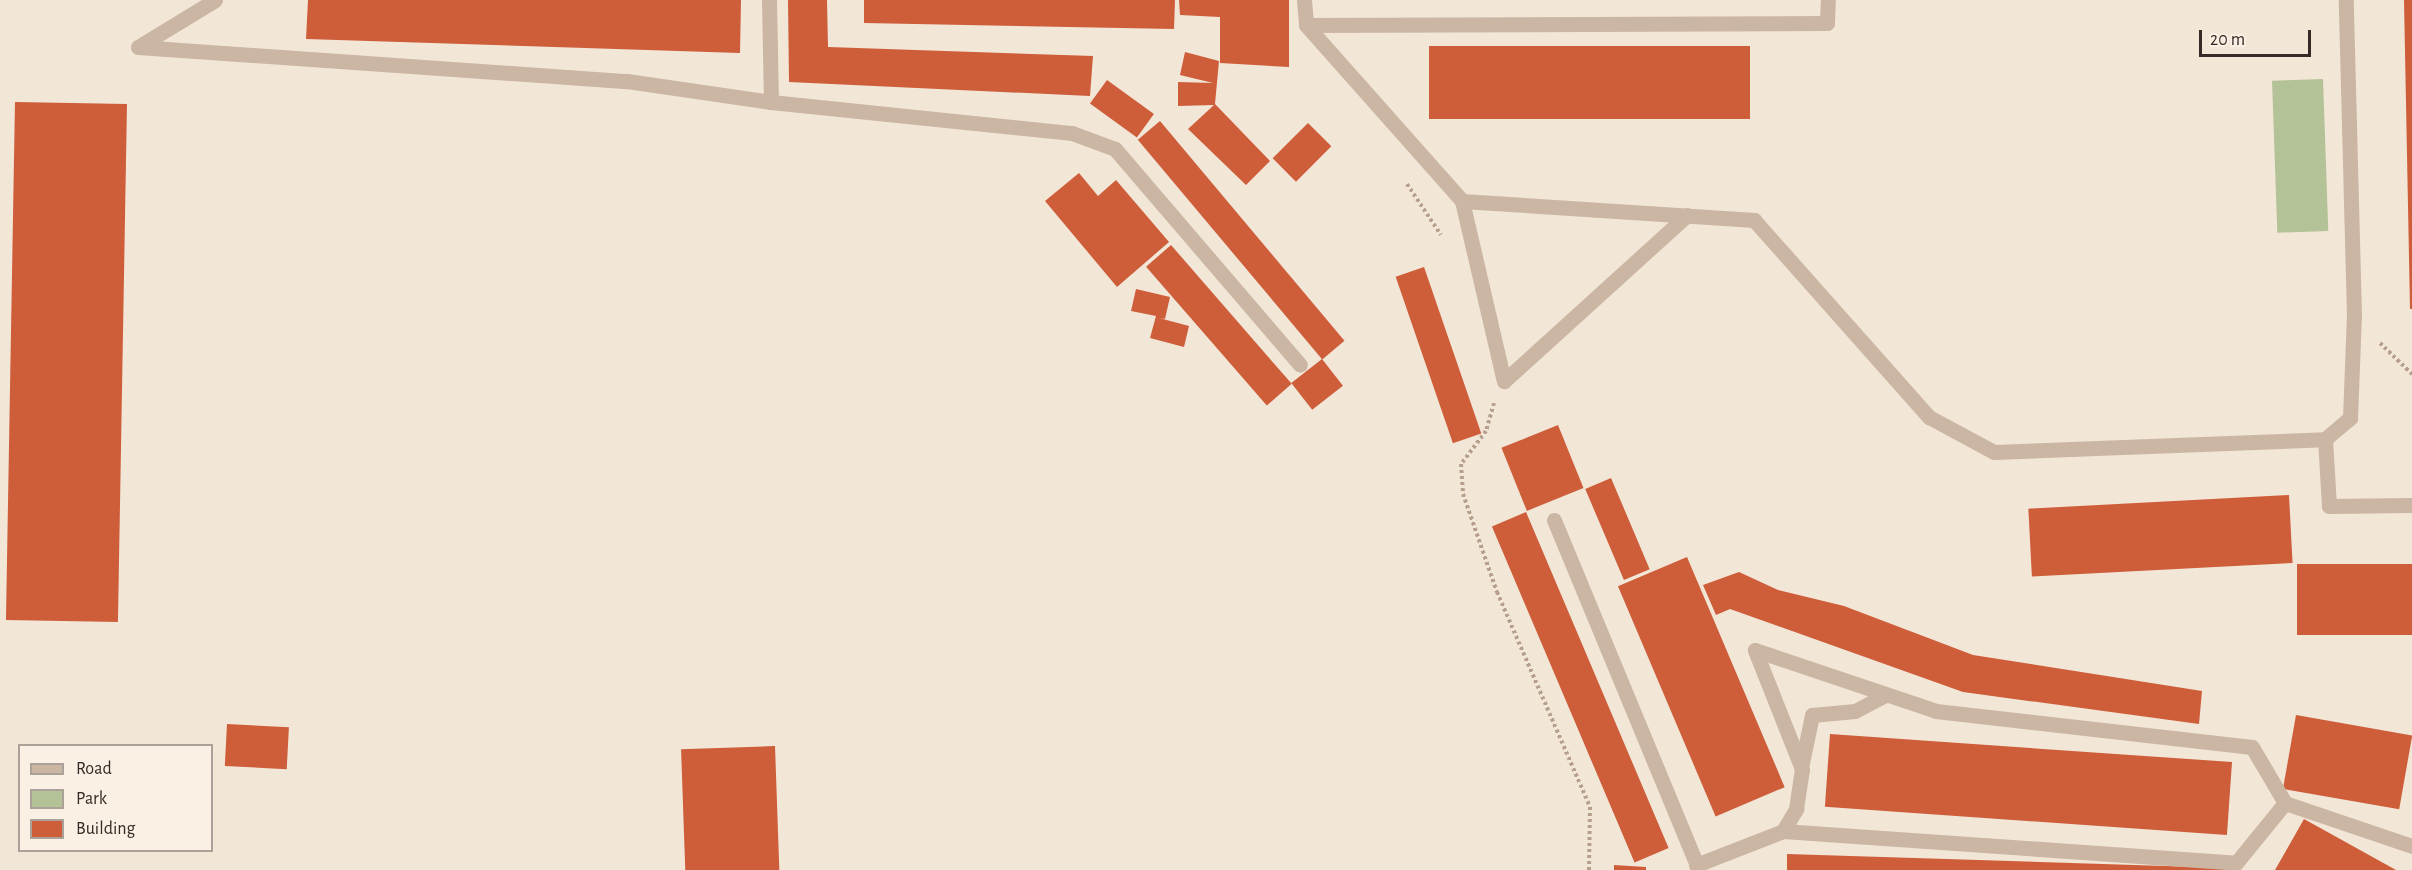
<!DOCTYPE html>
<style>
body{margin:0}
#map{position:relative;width:2412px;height:870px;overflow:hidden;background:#f2e6d7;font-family:"Alegreya Sans",sans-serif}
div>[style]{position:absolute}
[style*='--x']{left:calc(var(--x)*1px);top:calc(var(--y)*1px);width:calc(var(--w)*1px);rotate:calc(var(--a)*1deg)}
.green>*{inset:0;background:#b4c297;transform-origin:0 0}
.building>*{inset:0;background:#ce5d3a;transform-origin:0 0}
.path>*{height:4px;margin-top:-2px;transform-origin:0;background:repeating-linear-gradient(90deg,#b79f8d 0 3px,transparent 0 6px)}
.minor>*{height:15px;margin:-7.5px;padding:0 7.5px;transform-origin:7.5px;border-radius:7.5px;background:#cbb5a3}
span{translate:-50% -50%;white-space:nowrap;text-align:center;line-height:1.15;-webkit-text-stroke:6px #faf0e4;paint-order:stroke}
.legend{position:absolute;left:18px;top:744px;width:195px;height:108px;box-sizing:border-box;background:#faf0e4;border:2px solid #aba198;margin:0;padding:8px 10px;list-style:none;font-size:18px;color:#352a25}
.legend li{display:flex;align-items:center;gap:12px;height:30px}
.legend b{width:30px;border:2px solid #aba198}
.scale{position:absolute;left:2199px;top:30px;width:112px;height:27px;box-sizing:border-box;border:3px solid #352a25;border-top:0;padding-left:8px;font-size:18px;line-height:21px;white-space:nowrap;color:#352a25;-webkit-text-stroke:4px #faf0e4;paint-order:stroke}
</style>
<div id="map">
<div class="green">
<i style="left:2323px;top:79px;width:152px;height:51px;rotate:88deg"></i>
</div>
<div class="building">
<i style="clip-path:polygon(308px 0,741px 0,740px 53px,306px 39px)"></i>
<i style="clip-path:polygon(788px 0,827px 0,828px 47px,1093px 56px,1090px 96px,789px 82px)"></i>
<i style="clip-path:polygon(864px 0,1175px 0,1174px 29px,864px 23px)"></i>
<i style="clip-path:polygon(1179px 0,1289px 0,1289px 67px,1220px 63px,1220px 17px,1180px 15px)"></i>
<i style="clip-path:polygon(2404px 0,2412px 0,2412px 309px,2410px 309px)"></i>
<i style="left:1429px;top:46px;width:321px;height:73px"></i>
<i style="clip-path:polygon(1185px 52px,1219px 61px,1215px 104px,1270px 161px,1246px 185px,1188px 129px,1214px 105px,1178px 106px,1178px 82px,1213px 83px,1180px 75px)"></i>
<i style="left:1107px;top:80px;width:58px;height:29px;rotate:36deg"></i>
<i style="left:15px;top:102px;width:112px;height:518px;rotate:1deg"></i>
<i style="left:1160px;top:121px;width:287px;height:29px;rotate:50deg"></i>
<i style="left:1308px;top:123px;width:33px;height:50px;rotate:45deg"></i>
<i style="clip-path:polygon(1079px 173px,1098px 196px,1116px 180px,1169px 242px,1117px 287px,1045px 201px)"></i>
<i style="left:1171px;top:245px;width:184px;height:33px;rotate:49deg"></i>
<i style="left:1424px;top:267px;width:176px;height:30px;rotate:71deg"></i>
<i style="clip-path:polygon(1136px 289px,1170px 297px,1165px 319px,1159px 318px,1189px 326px,1184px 347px,1150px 338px,1156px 316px,1131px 311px)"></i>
<i style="left:1322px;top:359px;width:34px;height:39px;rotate:52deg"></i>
<i style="left:1558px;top:425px;width:68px;height:61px;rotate:68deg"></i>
<i style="left:1611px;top:478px;width:99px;height:28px;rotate:67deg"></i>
<i style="left:2289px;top:495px;width:68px;height:261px;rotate:87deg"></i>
<i style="left:1526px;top:512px;width:365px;height:37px;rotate:67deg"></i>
<i style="left:1687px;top:557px;width:250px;height:75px;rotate:67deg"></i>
<i style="left:2412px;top:564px;width:71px;height:115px;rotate:90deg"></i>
<i style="clip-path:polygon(1739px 572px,1778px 590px,1844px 606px,1973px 655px,2202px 691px,2199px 724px,1963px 692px,1730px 609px,1716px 615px,1703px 585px)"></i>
<i style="left:2296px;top:715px;width:118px;height:75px;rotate:10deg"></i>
<i style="left:227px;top:724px;width:62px;height:42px;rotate:3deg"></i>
<i style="left:1830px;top:734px;width:403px;height:73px;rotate:4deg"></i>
<i style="left:775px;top:746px;width:124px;height:94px;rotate:88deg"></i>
<i style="clip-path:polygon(2304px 819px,2396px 870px,2275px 870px)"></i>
<i style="clip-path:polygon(1787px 854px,2228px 868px,2228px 870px,1787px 870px)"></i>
<i style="clip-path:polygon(1614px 865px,1646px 867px,1646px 870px,1614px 870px)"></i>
</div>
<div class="path">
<i style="--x:1407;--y:184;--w:61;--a:56.3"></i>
<i style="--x:2380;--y:343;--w:45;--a:44.1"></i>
<i style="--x:1494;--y:403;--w:29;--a:106"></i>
<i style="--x:1486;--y:431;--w:41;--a:127.1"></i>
<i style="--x:1461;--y:464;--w:30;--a:86"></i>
<i style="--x:1463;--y:494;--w:104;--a:70.9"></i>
<i style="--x:1497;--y:592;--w:234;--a:66.6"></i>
<i style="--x:1590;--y:807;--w:63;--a:90.9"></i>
</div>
<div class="minor">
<i style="--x:215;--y:0;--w:90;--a:148.6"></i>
<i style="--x:138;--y:47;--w:490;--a:4"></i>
<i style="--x:627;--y:81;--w:146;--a:8.3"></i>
<i style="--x:769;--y:0;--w:102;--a:88.9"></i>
<i style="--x:771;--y:102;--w:303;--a:5.9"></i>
<i style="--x:1072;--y:133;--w:46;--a:20.4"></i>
<i style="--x:1115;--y:149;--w:284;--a:49.4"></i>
<i style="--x:1304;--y:0;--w:25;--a:85"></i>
<i style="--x:1306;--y:25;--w:521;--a:-0.22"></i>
<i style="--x:1827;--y:23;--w:23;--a:-88"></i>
<i style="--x:1306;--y:25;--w:235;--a:48.4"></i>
<i style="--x:1462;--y:201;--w:293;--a:3.7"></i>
<i style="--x:1754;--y:220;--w:264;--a:48.4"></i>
<i style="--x:1929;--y:417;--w:74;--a:28.3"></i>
<i style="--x:1994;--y:452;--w:331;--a:-2.2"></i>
<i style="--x:2325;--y:439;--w:33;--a:-40"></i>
<i style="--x:2350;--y:418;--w:102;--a:-87.8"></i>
<i style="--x:2354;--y:316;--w:316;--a:-91.5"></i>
<i style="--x:1462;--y:201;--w:185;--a:76.9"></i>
<i style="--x:1504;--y:381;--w:247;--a:-42.2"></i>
<i style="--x:2325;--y:439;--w:67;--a:86.6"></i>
<i style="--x:2329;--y:506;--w:83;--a:-0.7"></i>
<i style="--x:1554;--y:520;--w:379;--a:67.5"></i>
<i style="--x:1802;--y:763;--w:49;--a:-78.2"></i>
<i style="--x:1812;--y:715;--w:43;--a:-5.3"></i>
<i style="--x:1855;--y:711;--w:34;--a:-28"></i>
<i style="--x:1783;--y:831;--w:26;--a:-59"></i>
<i style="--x:1796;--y:809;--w:40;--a:-81.5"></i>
<i style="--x:1802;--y:769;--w:128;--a:-111.6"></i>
<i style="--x:1755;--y:650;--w:191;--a:18.6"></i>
<i style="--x:1936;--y:711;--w:318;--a:6.5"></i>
<i style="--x:2252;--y:747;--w:65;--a:59.5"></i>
<i style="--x:2236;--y:863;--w:77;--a:-50.8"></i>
<i style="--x:2285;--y:803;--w:134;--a:18.7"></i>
<i style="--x:1696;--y:865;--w:93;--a:-21.3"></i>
<i style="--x:1783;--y:831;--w:454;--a:4"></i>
</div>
<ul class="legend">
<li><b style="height:8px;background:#cbb5a3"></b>Road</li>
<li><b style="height:16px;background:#b4c297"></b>Park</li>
<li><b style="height:16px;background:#ce5d3a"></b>Building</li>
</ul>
<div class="scale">20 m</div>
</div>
